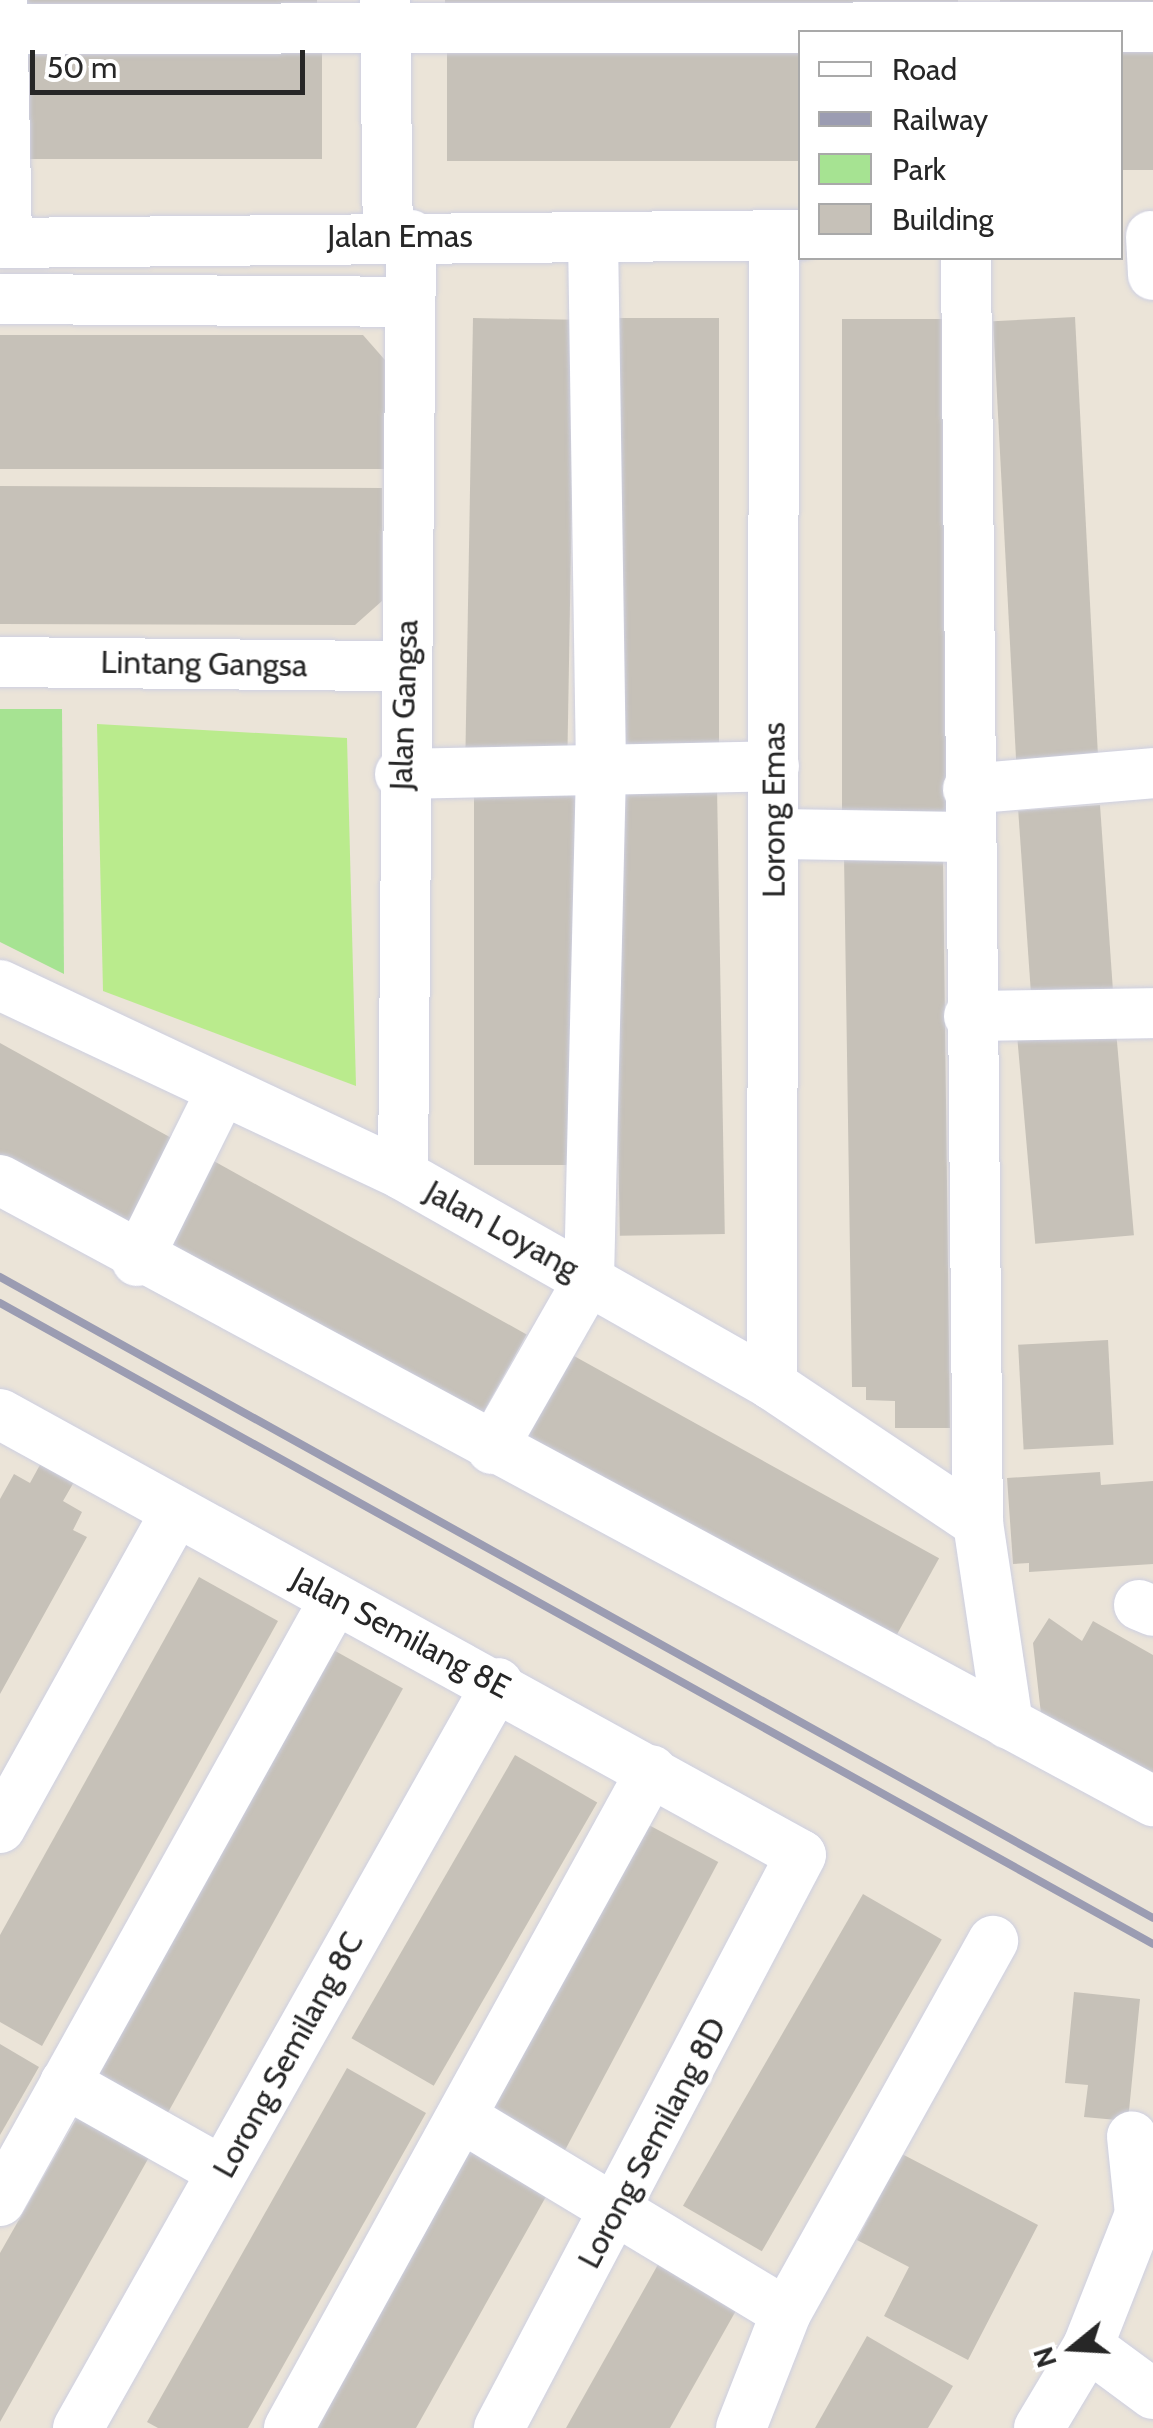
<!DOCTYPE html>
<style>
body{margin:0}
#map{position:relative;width:1153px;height:2428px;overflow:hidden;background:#ebe4d8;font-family:Cabin,sans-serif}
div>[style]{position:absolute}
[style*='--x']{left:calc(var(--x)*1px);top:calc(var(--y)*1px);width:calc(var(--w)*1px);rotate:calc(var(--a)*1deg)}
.green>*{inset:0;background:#a6e392}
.pitch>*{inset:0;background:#baeb8d}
.building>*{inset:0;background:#c6c1b8;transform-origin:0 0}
.roads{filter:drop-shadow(0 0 2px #cdcfe1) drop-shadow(0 0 2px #cdcfe1)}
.minor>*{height:50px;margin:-25px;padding:0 25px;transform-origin:25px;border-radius:25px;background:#fff}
.rail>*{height:8px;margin:-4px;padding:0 4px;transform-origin:4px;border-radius:4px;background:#9b9cb2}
span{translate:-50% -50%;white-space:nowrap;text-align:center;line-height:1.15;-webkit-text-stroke:9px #fff;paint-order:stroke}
.street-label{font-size:32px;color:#272727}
.legend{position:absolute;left:798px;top:30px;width:325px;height:230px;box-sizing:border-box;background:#fff;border:2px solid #a9a9a9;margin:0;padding:12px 18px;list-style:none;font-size:30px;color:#272727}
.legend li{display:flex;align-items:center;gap:20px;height:50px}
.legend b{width:50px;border:2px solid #a9a9a9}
.north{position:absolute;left:1023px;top:2298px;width:100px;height:100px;-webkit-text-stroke:8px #fff;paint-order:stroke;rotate:252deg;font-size:28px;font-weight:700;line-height:40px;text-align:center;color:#272727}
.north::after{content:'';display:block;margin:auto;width:35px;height:45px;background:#272727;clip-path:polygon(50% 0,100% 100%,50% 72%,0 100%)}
.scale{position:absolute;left:30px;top:50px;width:275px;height:45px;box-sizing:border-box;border:5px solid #272727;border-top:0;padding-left:12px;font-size:30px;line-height:35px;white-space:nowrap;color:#272727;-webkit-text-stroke:8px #fff;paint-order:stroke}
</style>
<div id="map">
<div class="green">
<i style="clip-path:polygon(0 709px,62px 709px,64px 974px,0 942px)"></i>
</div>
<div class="pitch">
<i style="clip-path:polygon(97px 724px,347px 738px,356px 1086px,103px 991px)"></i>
</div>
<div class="building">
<i style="left:19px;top:0;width:298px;height:17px"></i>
<i style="left:445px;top:0;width:513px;height:15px"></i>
<i style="left:1000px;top:0;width:153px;height:13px"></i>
<i style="left:1120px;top:46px;width:33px;height:124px"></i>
<i style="left:800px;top:47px;width:114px;height:353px;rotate:90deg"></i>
<i style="left:20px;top:48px;width:302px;height:111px"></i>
<i style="left:1075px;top:317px;width:440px;height:82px;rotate:87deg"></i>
<i style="left:473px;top:318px;width:102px;height:439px;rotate:1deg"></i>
<i style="left:609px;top:318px;width:110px;height:443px"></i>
<i style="left:842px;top:319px;width:106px;height:503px"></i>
<i style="clip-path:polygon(0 335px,363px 335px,392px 368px,392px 469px,0 469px)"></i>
<i style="clip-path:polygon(0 486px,382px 488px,382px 601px,355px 625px,0 624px)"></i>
<i style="left:717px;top:787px;width:447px;height:105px;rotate:89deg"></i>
<i style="left:474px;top:789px;width:104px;height:376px"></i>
<i style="left:1100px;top:805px;width:185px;height:82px;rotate:86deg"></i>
<i style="clip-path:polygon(844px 855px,943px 855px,950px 1428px,895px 1428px,895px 1401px,866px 1400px,866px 1387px,852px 1387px)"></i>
<i style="left:1115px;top:1019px;width:217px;height:99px;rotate:85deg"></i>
<i style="clip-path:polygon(0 1043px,175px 1140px,125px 1233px,0 1164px)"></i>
<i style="left:203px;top:1155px;width:370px;height:110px;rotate:29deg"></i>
<i style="left:1108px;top:1340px;width:105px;height:90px;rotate:87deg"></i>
<i style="left:556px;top:1346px;width:438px;height:101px;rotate:29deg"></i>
<i style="clip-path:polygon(41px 1463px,74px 1482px,63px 1501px,82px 1512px,73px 1530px,87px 1537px,0 1694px,0 1499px,14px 1474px,30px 1483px)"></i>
<i style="clip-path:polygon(1100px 1472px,1101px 1485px,1153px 1481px,1153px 1564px,1029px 1572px,1029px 1563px,1013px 1564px,1007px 1478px)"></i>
<i style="clip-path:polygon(199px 1577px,278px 1621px,42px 2046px,0 2022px,0 1935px)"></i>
<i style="clip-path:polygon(1049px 1618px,1082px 1641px,1093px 1621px,1153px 1655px,1153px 1777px,1041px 1714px,1033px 1643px)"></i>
<i style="left:319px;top:1642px;width:96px;height:491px;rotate:29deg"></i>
<i style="left:515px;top:1755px;width:95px;height:327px;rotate:30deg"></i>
<i style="left:645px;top:1823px;width:83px;height:328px;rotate:28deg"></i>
<i style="left:863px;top:1894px;width:91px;height:360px;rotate:30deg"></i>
<i style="clip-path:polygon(1074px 1992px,1140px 1999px,1128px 2121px,1084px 2117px,1088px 2085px,1065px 2083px)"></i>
<i style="clip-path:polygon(0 2044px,39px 2067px,0 2135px)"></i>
<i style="clip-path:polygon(347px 2068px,426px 2113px,248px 2428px,158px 2428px,147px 2422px)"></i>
<i style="clip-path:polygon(86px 2102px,157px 2143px,0 2422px,0 2253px)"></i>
<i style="clip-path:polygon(473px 2129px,557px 2177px,416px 2428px,305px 2428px)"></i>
<i style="clip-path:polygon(902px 2154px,1038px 2225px,968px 2360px,884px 2316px,909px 2267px,857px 2240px)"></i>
<i style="clip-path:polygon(669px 2245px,747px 2291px,670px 2428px,566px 2428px)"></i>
<i style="clip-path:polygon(867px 2336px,953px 2386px,928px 2428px,815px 2428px)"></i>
</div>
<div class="roads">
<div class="minor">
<i style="--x:2;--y:0;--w:242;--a:88.8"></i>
<i style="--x:385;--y:0;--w:234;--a:89.3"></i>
<i style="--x:0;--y:29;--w:1153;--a:-0.1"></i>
<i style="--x:1151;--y:236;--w:39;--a:87"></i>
<i style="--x:0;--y:243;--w:800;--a:-0.57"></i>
<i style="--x:966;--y:258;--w:1265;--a:89.46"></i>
<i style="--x:978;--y:1523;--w:203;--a:81.5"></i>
<i style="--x:0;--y:299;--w:409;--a:0.4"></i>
<i style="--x:0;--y:662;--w:407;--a:0.6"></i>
<i style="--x:400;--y:774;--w:374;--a:-1.2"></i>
<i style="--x:968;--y:789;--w:186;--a:-4.9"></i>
<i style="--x:774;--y:834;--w:195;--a:0.9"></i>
<i style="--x:0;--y:985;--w:446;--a:25.2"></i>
<i style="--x:403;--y:1175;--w:425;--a:29.6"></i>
<i style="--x:772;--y:1385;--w:248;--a:33.8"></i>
<i style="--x:969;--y:1016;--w:184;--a:-0.9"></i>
<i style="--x:403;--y:1175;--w:940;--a:-89.51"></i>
<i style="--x:0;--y:1180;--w:1310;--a:28.31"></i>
<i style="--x:137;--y:1261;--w:191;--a:-63.6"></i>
<i style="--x:772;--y:1385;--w:1150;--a:-89.9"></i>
<i style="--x:0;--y:1414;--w:914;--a:28.84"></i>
<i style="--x:801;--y:1855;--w:648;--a:117.79"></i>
<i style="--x:492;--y:1449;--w:196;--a:-60.3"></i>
<i style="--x:589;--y:1279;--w:510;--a:-88.65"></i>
<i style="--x:601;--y:769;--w:531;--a:-90.86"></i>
<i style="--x:1139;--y:1605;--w:15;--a:23"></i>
<i style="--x:0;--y:1828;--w:357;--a:-60.9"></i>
<i style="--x:65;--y:2083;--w:180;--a:29.3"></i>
<i style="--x:463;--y:2118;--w:377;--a:31.1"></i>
<i style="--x:0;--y:2201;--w:689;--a:-60.91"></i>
<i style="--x:1088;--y:2346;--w:81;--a:36.4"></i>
<i style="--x:78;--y:2428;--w:855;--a:-60.59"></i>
<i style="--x:289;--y:2428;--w:751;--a:-61.12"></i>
<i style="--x:741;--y:2428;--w:123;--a:-68.6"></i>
<i style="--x:786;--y:2313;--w:426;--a:-60.9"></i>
<i style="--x:1039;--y:2428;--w:96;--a:-59.1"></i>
<i style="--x:1088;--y:2346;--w:142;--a:-68.5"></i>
<i style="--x:1140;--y:2214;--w:78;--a:-95.9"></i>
</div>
</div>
<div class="rail">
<i style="--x:0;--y:1277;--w:1319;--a:29.07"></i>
<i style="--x:0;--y:1303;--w:1319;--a:29.07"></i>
</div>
<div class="street-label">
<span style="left:400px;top:236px">Jalan Emas</span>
<span style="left:204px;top:664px;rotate:1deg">Lintang Gangsa</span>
<span style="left:404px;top:705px;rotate:-88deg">Jalan Gangsa</span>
<span style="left:774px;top:810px;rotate:-90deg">Lorong Emas</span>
<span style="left:502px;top:1230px;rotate:29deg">Jalan Loyang</span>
<span style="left:401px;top:1633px;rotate:28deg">Jalan Semilang 8E</span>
<span style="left:288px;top:2055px;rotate:-61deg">Lorong Semilang 8C</span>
<span style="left:652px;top:2143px;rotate:-62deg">Lorong Semilang 8D</span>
</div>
<ul class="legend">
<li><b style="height:12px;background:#fff"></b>Road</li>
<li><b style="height:12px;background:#9b9cb2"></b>Railway</li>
<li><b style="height:28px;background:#a6e392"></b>Park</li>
<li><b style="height:28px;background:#c6c1b8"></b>Building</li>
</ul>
<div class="north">N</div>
<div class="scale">50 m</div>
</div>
